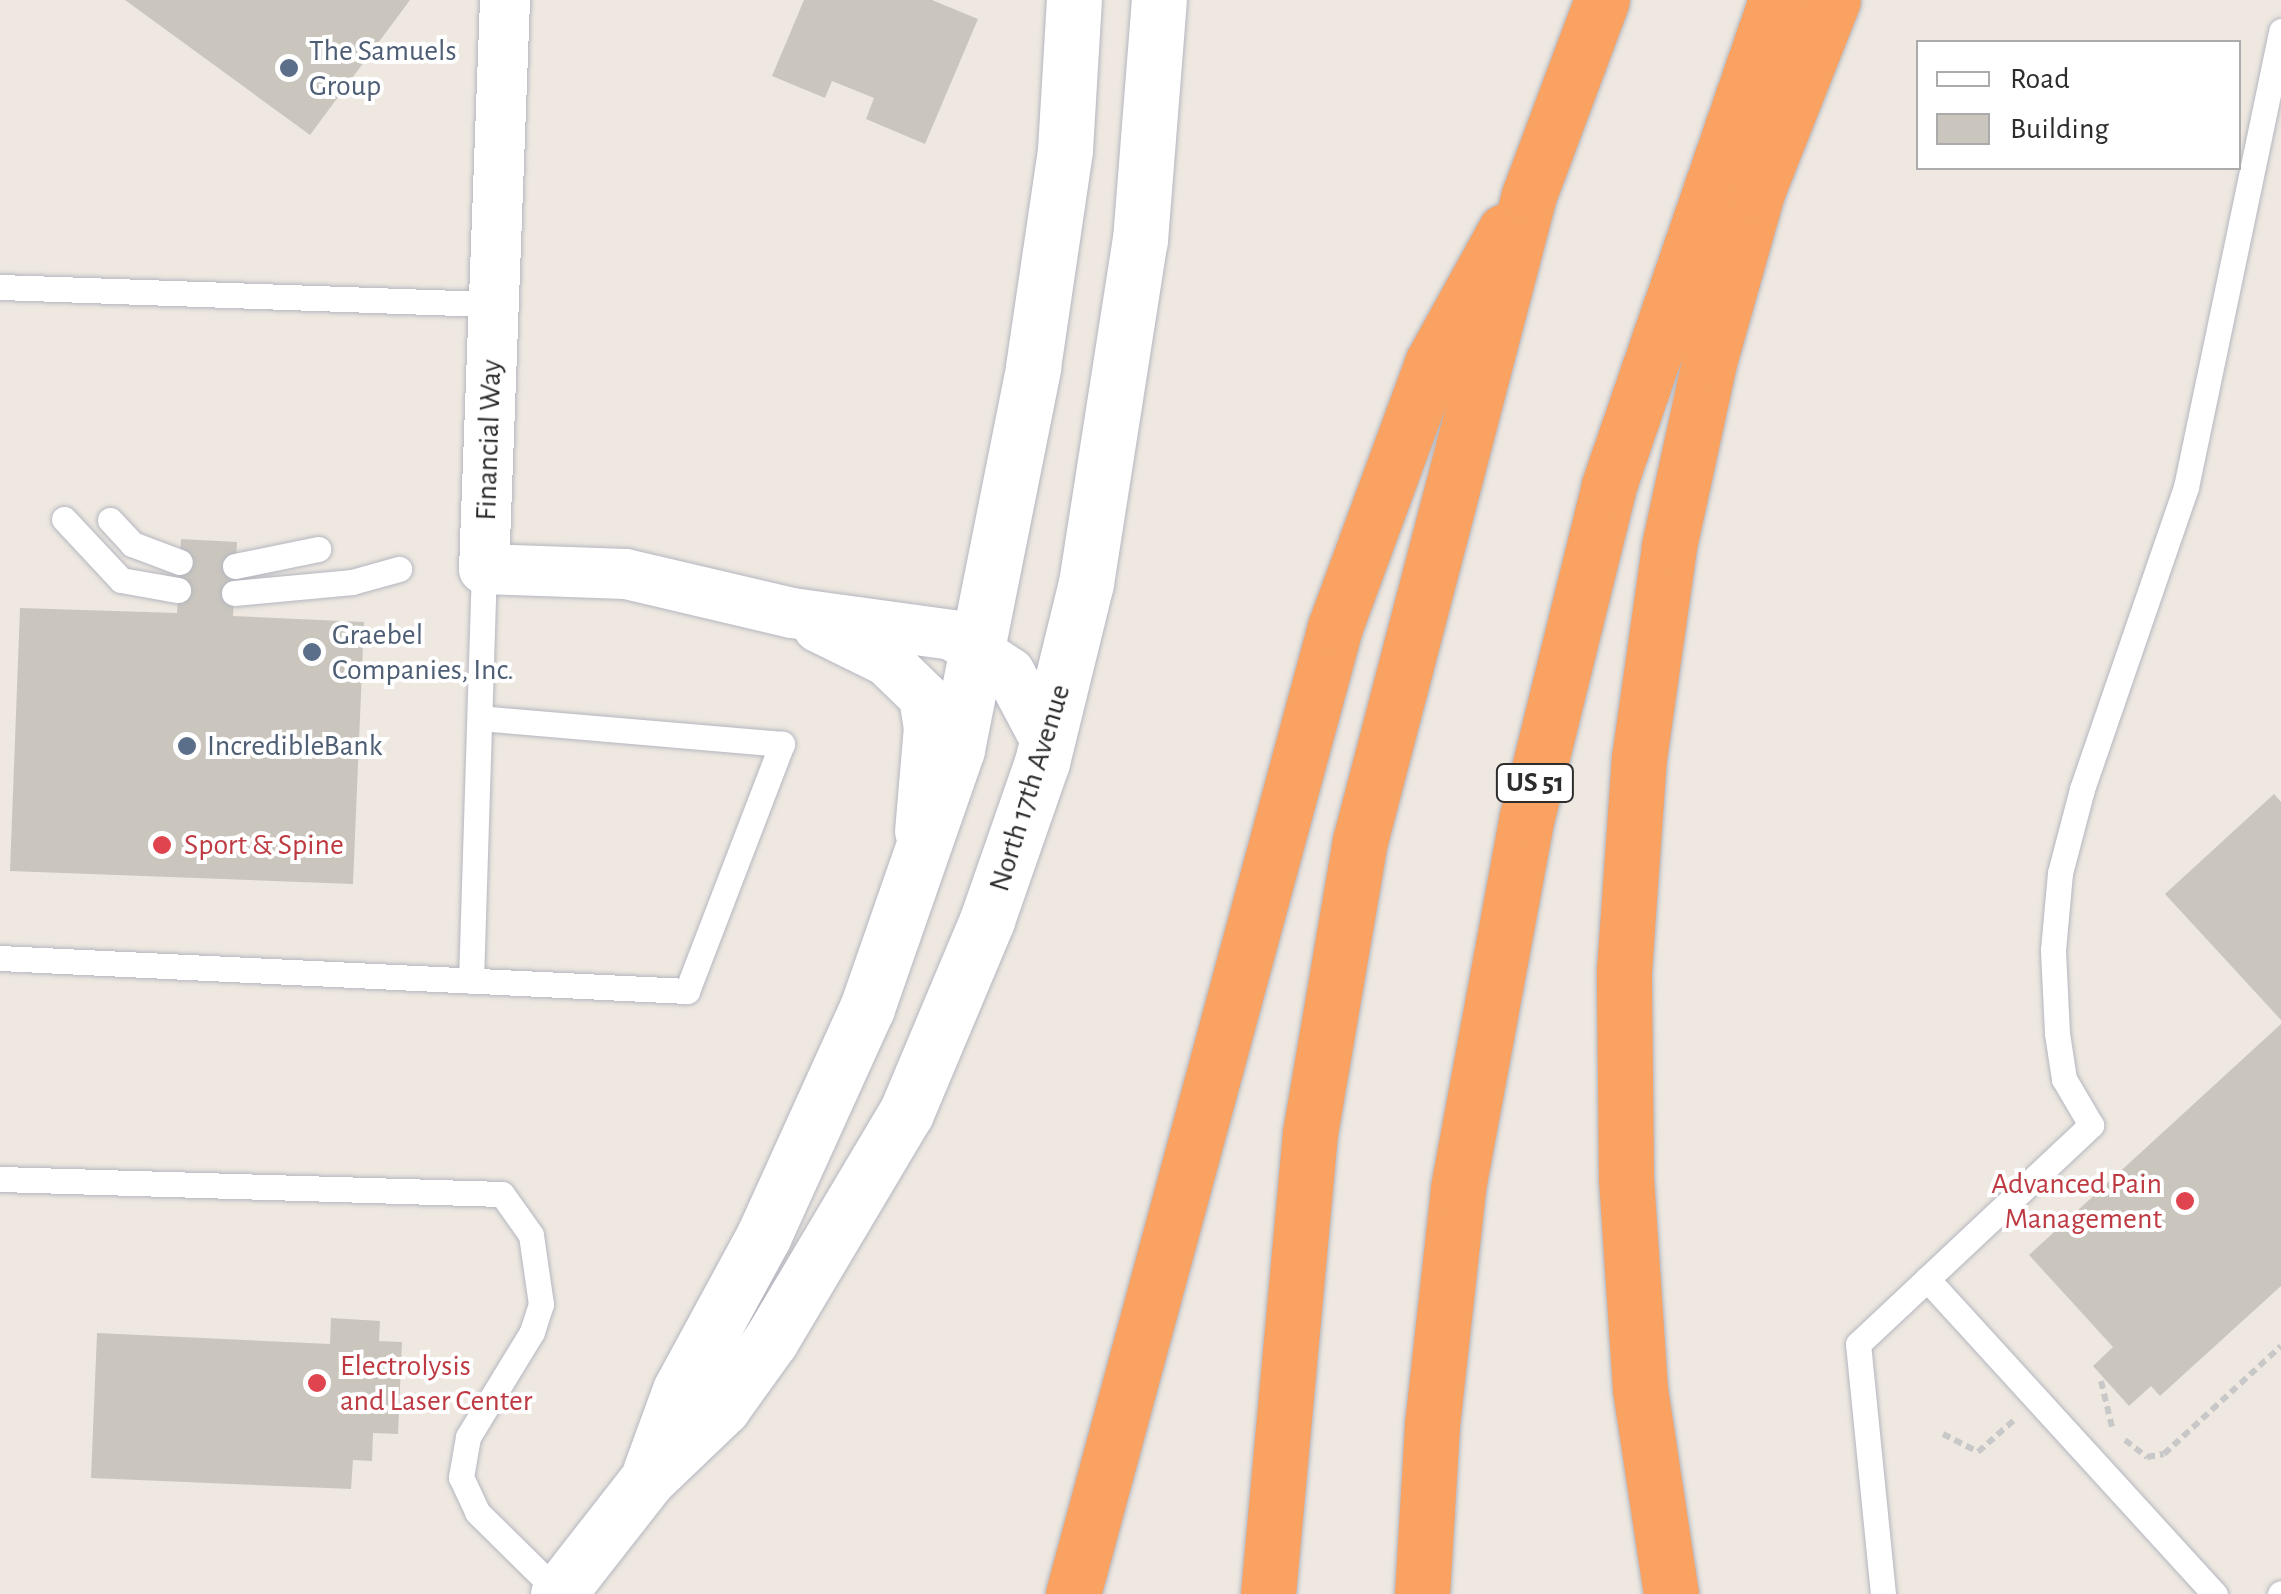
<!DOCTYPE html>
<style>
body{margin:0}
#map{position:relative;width:2281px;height:1594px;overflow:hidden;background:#eee8e0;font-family:"Alegreya Sans",sans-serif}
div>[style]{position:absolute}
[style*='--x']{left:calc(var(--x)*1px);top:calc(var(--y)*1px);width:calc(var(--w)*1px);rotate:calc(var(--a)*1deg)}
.building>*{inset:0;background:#cac6be}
.path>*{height:6px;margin-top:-3px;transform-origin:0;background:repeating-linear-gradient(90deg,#c8c8c8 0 8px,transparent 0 13px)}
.roads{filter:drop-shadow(0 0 2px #b4b6c0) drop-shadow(0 0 2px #b4b6c0)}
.service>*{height:25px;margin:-12.5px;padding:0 12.5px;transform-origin:12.5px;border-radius:12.5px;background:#fff}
.minor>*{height:50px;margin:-25px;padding:0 25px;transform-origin:25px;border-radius:25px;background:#fff}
.secondary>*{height:55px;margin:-27.5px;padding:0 27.5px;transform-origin:27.5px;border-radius:27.5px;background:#fff}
.motorway>*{height:55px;margin:-27.5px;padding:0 27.5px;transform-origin:27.5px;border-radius:27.5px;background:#f9a261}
.dots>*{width:28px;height:28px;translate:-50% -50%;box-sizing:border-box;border:5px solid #fff;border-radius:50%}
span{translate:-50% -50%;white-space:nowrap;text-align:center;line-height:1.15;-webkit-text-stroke:8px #fff;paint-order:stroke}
.shield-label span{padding:2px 8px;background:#fff;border:2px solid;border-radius:8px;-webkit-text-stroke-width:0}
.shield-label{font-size:28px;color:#2d2d2d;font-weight:700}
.service-label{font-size:30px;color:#4e5e75}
.left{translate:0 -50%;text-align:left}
.street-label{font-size:30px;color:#2d2d2d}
.health-label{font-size:30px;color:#be3a42}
.right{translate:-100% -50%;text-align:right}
.legend{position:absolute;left:1916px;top:40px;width:325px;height:130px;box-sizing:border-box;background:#fff;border:2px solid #ababab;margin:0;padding:12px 18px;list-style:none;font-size:30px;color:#2d2d2d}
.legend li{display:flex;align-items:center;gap:20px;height:50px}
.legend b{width:50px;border:2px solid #ababab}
</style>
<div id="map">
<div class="building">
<i style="clip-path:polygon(125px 0,410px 0,310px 135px)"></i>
<i style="clip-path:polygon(804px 0,932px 0,978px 19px,925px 144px,866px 119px,874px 98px,832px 81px,825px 98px,772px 76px)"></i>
<i style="clip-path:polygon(181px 539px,237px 542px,233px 616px,364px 622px,353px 884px,10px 871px,20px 608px,177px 613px)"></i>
<i style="clip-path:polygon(2274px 794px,2281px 802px,2281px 1020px,2165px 894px)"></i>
<i style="clip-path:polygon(2281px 1024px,2281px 1286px,2160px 1396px,2151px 1386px,2129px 1406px,2093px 1366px,2113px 1347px,2029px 1255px)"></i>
<i style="clip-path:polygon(331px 1318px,380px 1321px,379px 1341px,402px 1342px,398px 1434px,373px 1433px,372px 1461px,353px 1460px,351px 1489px,91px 1478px,97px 1333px,330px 1344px)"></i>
</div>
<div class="path">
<i style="--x:2101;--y:1381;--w:47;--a:76.6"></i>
<i style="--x:1943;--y:1434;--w:39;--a:27"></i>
<i style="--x:1978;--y:1452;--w:48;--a:-41.6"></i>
<i style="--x:2125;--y:1440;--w:28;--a:38"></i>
<i style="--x:2147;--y:1457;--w:17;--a:-10"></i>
<i style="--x:2164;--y:1454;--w:159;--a:-42.7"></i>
</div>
<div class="roads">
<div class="service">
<i style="--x:0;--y:287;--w:495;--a:2"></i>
<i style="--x:64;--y:519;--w:83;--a:46.9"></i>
<i style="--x:121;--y:580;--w:58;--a:10"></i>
<i style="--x:110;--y:520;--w:33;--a:47"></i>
<i style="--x:132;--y:544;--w:51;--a:20.6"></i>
<i style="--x:235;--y:566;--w:85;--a:-11.6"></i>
<i style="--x:234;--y:593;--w:119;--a:-5.3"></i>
<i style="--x:352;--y:582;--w:49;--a:-15.5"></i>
<i style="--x:0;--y:958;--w:688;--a:2.75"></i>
<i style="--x:687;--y:991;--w:265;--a:-69"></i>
<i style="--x:782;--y:744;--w:302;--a:-175.1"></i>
<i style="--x:471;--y:981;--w:412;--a:-88.2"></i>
<i style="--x:0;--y:1179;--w:502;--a:1.71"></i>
<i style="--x:502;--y:1194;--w:50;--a:54.7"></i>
<i style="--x:531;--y:1235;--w:70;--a:81.8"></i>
<i style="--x:541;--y:1304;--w:29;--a:108"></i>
<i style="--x:532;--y:1332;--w:123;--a:121.4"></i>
<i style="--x:468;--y:1437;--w:41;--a:99.9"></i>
<i style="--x:461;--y:1477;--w:38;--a:65"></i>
<i style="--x:477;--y:1512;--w:115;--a:44.6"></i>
<i style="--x:1927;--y:1279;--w:427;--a:47.6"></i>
<i style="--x:1883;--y:1594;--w:251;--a:-95.7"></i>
<i style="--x:1858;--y:1344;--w:320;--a:-43.2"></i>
<i style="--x:2091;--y:1125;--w:53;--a:-120.4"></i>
<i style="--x:2064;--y:1079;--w:47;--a:-98.7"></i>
<i style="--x:2057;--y:1033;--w:83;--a:-92.8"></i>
<i style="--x:2053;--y:950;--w:77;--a:-84.8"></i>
<i style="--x:2060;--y:873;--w:87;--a:-75.3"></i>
<i style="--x:2082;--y:789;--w:319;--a:-71"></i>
<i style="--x:2186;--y:487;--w:466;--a:-78.2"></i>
<i style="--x:2280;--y:1594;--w:1;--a:-45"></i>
</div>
<div class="minor">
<i style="--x:505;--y:0;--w:569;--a:92.11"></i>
<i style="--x:484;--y:569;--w:142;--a:2"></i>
<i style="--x:626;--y:574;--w:171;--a:13.2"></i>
<i style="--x:792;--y:613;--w:162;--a:7.8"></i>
<i style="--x:952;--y:635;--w:69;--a:33.2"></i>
<i style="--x:1010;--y:673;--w:79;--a:62.1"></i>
<i style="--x:818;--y:627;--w:77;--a:26.2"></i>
<i style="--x:887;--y:661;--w:52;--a:44.2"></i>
<i style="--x:924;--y:697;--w:30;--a:81"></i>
<i style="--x:929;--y:727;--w:105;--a:94.9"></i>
</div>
<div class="secondary">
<i style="--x:650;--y:1472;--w:87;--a:-69.9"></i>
<i style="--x:680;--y:1390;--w:176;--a:-61.5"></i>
<i style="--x:764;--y:1235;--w:249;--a:-65.6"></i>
<i style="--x:867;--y:1008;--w:274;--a:-70.8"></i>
<i style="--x:957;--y:749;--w:389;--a:-78.7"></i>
<i style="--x:1033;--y:367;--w:219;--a:-81.6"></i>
<i style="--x:1065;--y:150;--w:150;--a:-86.6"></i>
<i style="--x:558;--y:1594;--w:145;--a:-52"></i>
<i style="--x:647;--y:1480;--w:105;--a:-43.8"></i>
<i style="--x:723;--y:1407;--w:82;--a:-54.4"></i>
<i style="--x:771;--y:1340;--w:264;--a:-59.3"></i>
<i style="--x:906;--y:1113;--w:209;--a:-67.2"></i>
<i style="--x:987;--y:920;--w:167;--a:-70.8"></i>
<i style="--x:1042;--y:762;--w:184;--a:-76.2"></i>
<i style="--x:1086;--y:583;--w:347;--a:-81.1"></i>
<i style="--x:1140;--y:240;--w:241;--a:-85.5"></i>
</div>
<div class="motorway">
<i style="--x:1073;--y:1594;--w:1002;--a:-74.84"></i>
<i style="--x:1335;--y:627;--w:281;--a:-69.8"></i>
<i style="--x:1432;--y:363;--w:151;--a:-61.1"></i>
<i style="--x:1268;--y:1594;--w:463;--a:-84.8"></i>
<i style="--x:1310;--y:1133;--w:296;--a:-80.3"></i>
<i style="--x:1360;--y:841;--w:668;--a:-75.34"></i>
<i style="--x:1529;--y:195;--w:208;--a:-69.5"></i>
<i style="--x:1422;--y:1594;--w:169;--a:-86.6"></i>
<i style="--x:1432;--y:1425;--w:238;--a:-83.7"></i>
<i style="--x:1458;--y:1188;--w:377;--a:-79.5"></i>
<i style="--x:1527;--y:817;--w:342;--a:-76.1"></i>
<i style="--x:1609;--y:485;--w:513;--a:-71"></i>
<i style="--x:1671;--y:1594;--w:207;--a:-98.6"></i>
<i style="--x:1640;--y:1389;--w:212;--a:-93.8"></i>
<i style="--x:1626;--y:1177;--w:206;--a:-90.6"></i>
<i style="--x:1624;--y:971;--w:214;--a:-86"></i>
<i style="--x:1639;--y:758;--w:214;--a:-81.9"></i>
<i style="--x:1669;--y:546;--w:188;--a:-77.7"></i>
<i style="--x:1709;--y:362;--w:177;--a:-74.2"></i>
<i style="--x:1757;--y:192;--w:206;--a:-68.4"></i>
</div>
</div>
<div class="dots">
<i style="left:289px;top:68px;background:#5c6f8a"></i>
<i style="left:312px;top:652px;background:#5c6f8a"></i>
<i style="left:187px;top:746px;background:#5c6f8a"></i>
<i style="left:162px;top:845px;background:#e0444e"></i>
<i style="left:2185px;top:1201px;background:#e0444e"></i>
<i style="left:317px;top:1383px;background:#e0444e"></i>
</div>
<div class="shield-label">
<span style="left:1535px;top:783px">US 51</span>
</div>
<div class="service-label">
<span class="left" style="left:309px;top:68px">The Samuels<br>Group</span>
<span class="left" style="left:332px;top:652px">Graebel<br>Companies, Inc.</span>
<span class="left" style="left:207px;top:746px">IncredibleBank</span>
</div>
<div class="street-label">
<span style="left:489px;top:440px;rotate:-88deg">Financial Way</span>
<span style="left:1030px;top:788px;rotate:-73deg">North 17th Avenue</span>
</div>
<div class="health-label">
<span class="left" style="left:184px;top:845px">Sport &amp; Spine</span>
<span class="right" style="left:2162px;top:1201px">Advanced Pain<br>Management</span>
<span class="left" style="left:340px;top:1383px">Electrolysis<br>and Laser Center</span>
</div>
<ul class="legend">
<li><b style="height:12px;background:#fff"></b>Road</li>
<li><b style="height:28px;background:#cac6be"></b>Building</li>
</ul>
</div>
